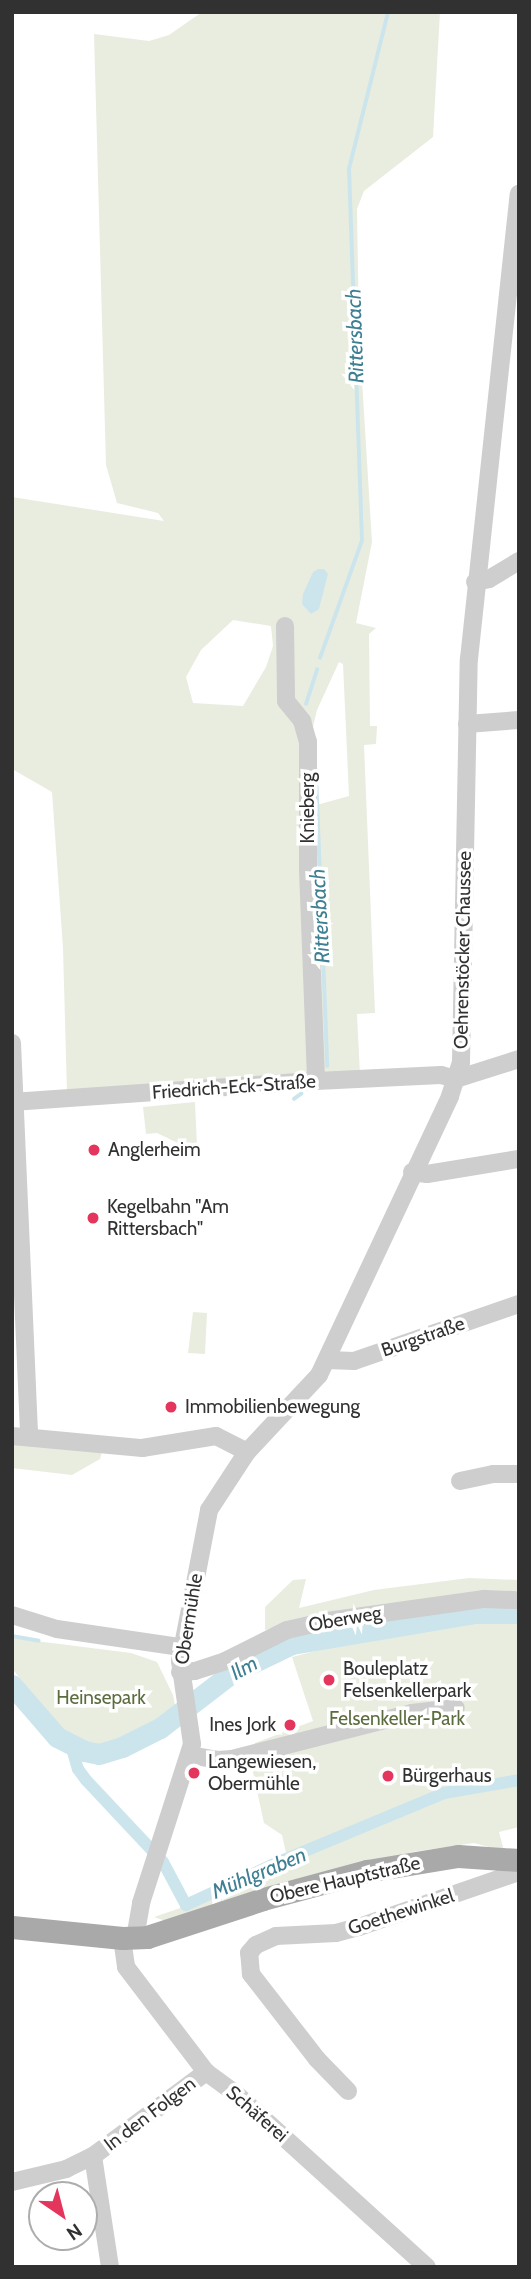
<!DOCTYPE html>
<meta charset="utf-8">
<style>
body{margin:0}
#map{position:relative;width:531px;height:2279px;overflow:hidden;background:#fff;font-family:Cabin,sans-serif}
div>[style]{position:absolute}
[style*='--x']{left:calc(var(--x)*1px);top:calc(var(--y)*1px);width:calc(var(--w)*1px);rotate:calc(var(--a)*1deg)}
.green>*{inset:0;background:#e9eddf}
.water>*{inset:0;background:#cce5ec}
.stream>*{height:3.5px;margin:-1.75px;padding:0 1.75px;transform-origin:1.75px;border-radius:1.75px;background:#cce5ec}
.canal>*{height:12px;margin:-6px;padding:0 6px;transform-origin:6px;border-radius:6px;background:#cce5ec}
.river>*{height:21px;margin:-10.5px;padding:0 10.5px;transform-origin:10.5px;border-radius:10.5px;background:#cce5ec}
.minor>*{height:18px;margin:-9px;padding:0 9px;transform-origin:9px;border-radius:9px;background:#cecece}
.major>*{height:23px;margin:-11.5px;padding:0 11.5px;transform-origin:11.5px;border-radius:11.5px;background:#a9a9a9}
.dots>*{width:19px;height:19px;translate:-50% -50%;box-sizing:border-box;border:4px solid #fff;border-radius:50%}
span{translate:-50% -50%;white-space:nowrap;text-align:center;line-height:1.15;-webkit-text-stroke:7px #fff;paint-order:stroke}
.street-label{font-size:19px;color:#313131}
.poi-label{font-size:19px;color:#313131}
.left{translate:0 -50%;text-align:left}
.right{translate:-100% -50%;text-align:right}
.park-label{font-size:19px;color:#5b6c3e}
.water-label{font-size:21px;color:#3e7f93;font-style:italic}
.frame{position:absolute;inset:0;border:14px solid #313131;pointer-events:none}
.north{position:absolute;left:28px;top:2181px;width:70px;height:70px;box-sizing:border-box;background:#fff;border:2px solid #adadad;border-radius:50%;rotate:145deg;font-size:19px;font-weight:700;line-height:28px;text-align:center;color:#313131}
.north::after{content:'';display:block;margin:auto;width:24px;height:32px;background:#e4365d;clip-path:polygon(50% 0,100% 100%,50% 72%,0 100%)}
</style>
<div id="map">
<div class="green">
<i style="clip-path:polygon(evenodd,202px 12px,440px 12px,433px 137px,364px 191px,357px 209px,359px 332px,372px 542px,356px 623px,376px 628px,369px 634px,370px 726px,377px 726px,376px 744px,364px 745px,375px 1013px,357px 1014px,360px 1075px,67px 1093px,63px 948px,52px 792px,12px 769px,12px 497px,164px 521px,158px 513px,117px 503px,106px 465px,94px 34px,149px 41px,169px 35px,202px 12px,233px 620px,271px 626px,273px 646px,266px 667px,243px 706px,193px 703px,186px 677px,201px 650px,233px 620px,202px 12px,339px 662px,343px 664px,349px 796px,313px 806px,311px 735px,317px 710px,339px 662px)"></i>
<i style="clip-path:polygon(195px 1102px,197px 1146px,186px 1147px,157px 1133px,146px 1134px,143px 1107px)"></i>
<i style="clip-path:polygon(193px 1312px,207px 1313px,205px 1354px,188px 1353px)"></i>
<i style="clip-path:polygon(12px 1444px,102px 1452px,100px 1459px,72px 1475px,12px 1468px)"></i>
<i style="clip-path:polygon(469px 1578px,519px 1580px,519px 1591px,478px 1592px,265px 1630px,265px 1607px,293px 1580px,306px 1579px,299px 1608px,374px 1590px)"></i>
<i style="clip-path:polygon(519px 1616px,519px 1827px,499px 1832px,504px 1851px,474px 1843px,412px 1852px,171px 1923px,154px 1917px,207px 1899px,207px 1893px,286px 1853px,282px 1835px,264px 1823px,249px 1754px,255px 1743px,313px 1721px,292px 1657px,342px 1644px,475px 1620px)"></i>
<i style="clip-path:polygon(12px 1638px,131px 1653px,157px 1662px,173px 1695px,176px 1710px,154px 1726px,127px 1740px,103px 1749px,85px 1746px,54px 1724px,12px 1668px)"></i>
</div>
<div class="water">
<i style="clip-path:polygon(318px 569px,324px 569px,328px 574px,319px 609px,311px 614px,302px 604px,303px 594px,313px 572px)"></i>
</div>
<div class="stream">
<i style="--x:320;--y:658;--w:124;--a:-70.3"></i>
<i style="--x:362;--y:541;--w:372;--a:-92"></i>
<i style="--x:349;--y:169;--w:162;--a:-76"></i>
<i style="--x:306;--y:704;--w:36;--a:-72"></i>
<i style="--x:317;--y:786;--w:280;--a:87.8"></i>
<i style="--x:294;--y:1099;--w:9;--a:-36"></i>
<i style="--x:12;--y:1636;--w:27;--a:10"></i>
</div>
<div class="canal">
<i style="--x:71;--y:1745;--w:25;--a:74"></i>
<i style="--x:78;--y:1769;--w:14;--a:54"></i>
<i style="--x:86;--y:1780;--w:112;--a:46.8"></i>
<i style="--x:163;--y:1862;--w:49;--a:61.9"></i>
<i style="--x:186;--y:1905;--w:105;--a:-24.9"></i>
<i style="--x:281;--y:1861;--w:177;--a:-22.6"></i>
<i style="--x:444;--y:1793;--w:76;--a:-9.8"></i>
</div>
<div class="river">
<i style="--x:12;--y:1685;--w:69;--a:49.1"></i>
<i style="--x:57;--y:1737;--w:30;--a:27"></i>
<i style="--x:84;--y:1751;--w:15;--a:11"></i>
<i style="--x:99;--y:1754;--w:24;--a:-17"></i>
<i style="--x:122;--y:1747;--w:42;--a:-26.6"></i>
<i style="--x:160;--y:1728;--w:92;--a:-37.5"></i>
<i style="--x:233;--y:1672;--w:65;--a:-25.4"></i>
<i style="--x:292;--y:1644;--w:186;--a:-9.6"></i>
<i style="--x:475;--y:1613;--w:44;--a:0"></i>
</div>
<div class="minor">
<i style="--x:475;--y:582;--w:14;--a:-12"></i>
<i style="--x:489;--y:579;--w:35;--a:-31"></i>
<i style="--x:285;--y:626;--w:75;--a:89.2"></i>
<i style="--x:286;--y:701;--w:26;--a:51"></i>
<i style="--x:302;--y:721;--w:22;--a:74"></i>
<i style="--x:308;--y:742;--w:128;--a:90"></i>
<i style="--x:308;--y:870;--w:211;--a:87.8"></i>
<i style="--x:467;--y:724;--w:52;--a:-4.4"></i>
<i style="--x:12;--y:1043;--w:394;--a:87.5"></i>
<i style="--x:12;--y:1102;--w:305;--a:-4"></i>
<i style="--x:316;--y:1081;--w:125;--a:-2.7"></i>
<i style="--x:441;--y:1075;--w:16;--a:15"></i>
<i style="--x:456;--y:1079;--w:66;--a:-17.6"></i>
<i style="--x:412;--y:1172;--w:15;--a:8"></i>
<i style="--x:427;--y:1174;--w:93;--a:-9.3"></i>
<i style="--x:327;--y:1360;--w:27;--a:2"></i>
<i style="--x:354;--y:1361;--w:175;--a:-19.1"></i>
<i style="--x:12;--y:1436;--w:131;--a:5.3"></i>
<i style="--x:142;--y:1448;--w:75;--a:-9.2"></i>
<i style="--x:216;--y:1436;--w:35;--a:27"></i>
<i style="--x:460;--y:1481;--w:34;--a:-12"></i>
<i style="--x:493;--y:1474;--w:26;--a:0"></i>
<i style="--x:12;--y:1615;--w:47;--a:17.3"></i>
<i style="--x:57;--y:1629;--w:125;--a:8.3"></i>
<i style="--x:180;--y:1672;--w:15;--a:-4"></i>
<i style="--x:195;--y:1671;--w:32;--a:-18"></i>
<i style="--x:225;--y:1661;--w:69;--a:-26.6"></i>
<i style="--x:287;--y:1630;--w:41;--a:-12.7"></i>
<i style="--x:327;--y:1621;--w:159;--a:-8"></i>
<i style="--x:484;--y:1599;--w:35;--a:2"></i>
<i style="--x:190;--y:1755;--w:28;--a:10"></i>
<i style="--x:218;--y:1760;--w:14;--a:-4"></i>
<i style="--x:232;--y:1759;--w:186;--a:-14.3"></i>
<i style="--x:412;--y:1713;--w:44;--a:-6.5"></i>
<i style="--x:122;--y:1938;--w:29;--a:82"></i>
<i style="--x:126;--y:1967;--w:132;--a:52.7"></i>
<i style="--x:206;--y:2072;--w:36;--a:36"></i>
<i style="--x:235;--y:2093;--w:259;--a:42.2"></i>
<i style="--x:135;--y:1938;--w:36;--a:-80"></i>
<i style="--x:141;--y:1903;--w:167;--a:-72.2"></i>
<i style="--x:192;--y:1744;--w:84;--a:-98.2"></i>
<i style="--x:180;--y:1661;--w:154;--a:-79.1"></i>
<i style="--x:209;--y:1510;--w:69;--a:-56.8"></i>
<i style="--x:247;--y:1452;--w:105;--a:-46.9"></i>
<i style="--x:319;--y:1375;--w:308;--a:-64.8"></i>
<i style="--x:450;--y:1096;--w:36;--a:-72"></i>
<i style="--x:461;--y:1062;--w:403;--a:-88.9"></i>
<i style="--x:469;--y:659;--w:468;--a:-83.9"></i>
<i style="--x:348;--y:2091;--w:45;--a:-134.1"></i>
<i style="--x:317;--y:2059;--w:108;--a:-127.8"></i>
<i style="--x:251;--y:1974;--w:21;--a:-95"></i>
<i style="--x:249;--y:1953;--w:11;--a:-49"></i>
<i style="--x:256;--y:1945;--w:22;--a:-24"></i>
<i style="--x:276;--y:1936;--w:60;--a:-2.9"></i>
<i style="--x:336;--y:1933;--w:24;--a:-15"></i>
<i style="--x:359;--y:1927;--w:169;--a:-19"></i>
<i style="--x:93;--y:2156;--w:112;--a:81.3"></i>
<i style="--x:12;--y:2182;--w:56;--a:-13.5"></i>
<i style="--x:66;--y:2169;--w:30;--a:-26"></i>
<i style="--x:93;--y:2156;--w:141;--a:-36.6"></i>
</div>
<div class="major">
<i style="--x:12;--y:1927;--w:111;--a:5.7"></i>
<i style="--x:122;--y:1938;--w:25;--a:-2"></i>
<i style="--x:147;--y:1937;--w:122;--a:-18.1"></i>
<i style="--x:263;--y:1899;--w:108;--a:-15.1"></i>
<i style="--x:367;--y:1871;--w:92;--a:-9.4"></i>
<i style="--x:458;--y:1856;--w:61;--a:3.8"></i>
</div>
<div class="dots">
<i style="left:94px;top:1150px;background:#e4365d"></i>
<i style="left:93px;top:1218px;background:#e4365d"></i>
<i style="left:171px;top:1407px;background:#e4365d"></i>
<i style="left:329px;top:1680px;background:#e4365d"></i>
<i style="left:290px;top:1725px;background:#e4365d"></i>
<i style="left:194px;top:1773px;background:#e4365d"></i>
<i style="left:388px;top:1776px;background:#e4365d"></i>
</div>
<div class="street-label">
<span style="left:308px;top:808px;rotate:-90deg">Knieberg</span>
<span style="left:463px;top:950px;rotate:-89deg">Oehrenstöcker Chaussee</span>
<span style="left:234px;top:1087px;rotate:-4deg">Friedrich-Eck-Straße</span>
<span style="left:423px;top:1337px;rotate:-19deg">Burgstraße</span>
<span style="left:189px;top:1619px;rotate:-81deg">Obermühle</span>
<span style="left:345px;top:1619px;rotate:-10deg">Oberweg</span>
<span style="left:345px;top:1880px;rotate:-13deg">Obere Hauptstraße</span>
<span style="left:401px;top:1912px;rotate:-18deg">Goethewinkel</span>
<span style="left:150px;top:2114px;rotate:-37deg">In den Folgen</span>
<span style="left:257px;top:2114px;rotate:41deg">Schäferei</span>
</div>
<div class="poi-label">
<span class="left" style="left:108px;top:1150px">Anglerheim</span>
<span class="left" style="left:107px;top:1218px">Kegelbahn "Am<br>Rittersbach"</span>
<span class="left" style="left:185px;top:1407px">Immobilienbewegung</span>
<span class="left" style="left:343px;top:1680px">Bouleplatz<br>Felsenkellerpark</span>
<span class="right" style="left:276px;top:1725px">Ines Jork</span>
<span class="left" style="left:208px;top:1773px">Langewiesen,<br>Obermühle</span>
<span class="left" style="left:402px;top:1776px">Bürgerhaus</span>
</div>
<div class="park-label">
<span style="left:101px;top:1698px">Heinsepark</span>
<span style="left:397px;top:1719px">Felsenkeller-Park</span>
</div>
<div class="water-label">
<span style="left:355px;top:336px;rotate:-92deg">Rittersbach</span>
<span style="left:320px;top:916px;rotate:-93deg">Rittersbach</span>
<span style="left:244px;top:1668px;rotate:-29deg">Ilm</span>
<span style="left:259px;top:1873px;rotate:-23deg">Mühlgraben</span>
</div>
<div class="frame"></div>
<div class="north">N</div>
</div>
